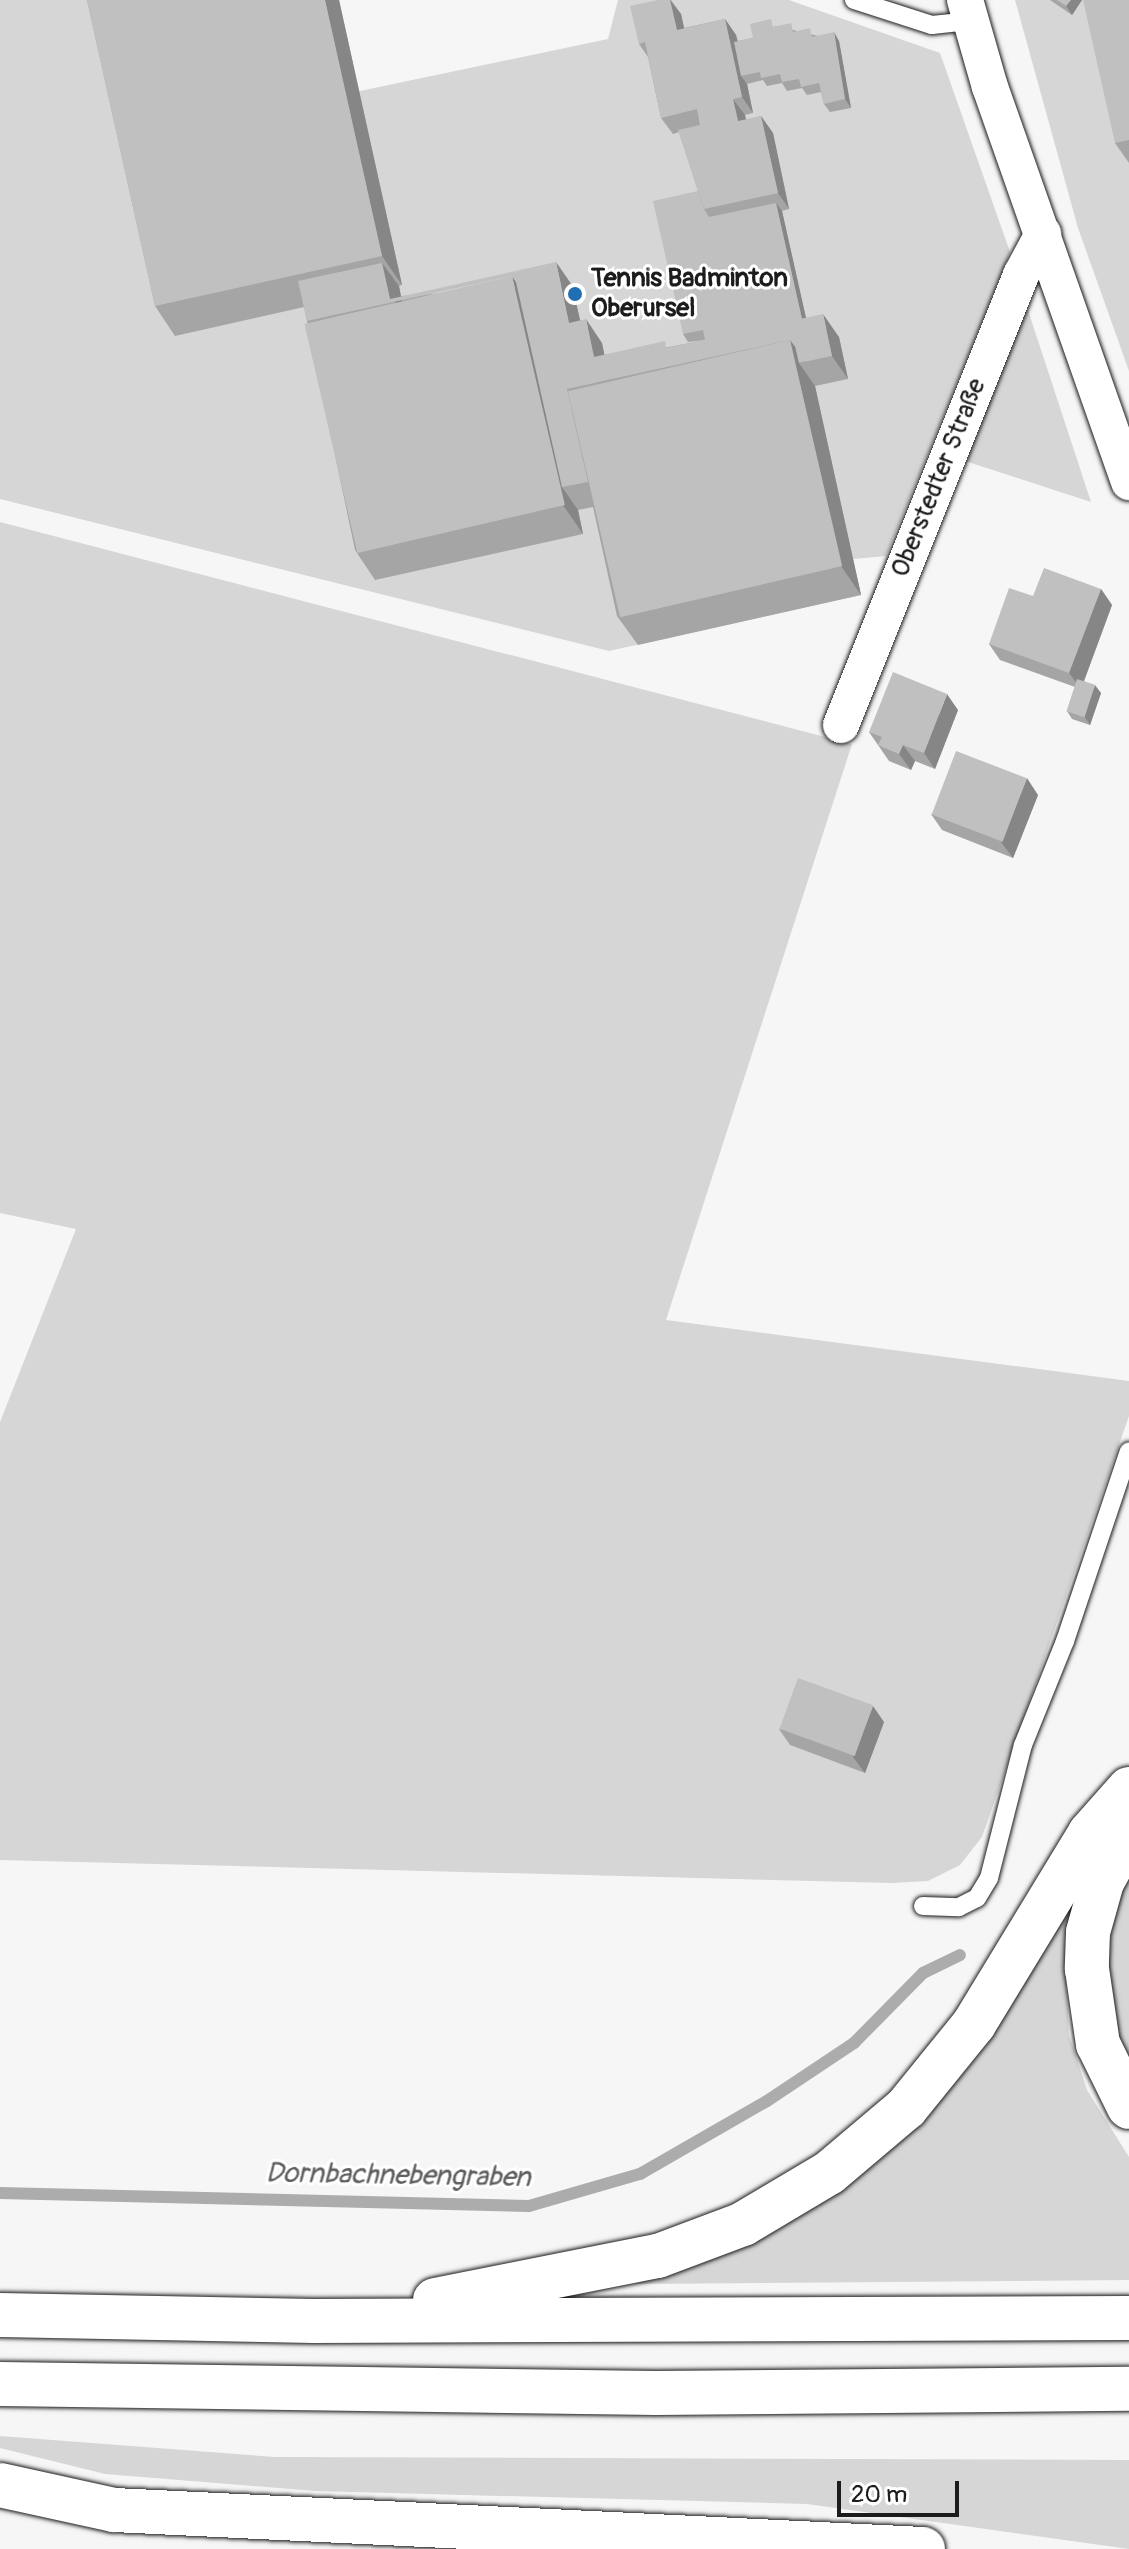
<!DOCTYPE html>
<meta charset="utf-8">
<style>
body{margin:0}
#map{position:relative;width:1129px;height:2549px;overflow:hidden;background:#f6f6f6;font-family:Pangolin,sans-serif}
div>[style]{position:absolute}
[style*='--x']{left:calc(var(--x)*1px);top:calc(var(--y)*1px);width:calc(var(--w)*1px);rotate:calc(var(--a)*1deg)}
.green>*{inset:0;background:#d6d6d6}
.stream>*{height:12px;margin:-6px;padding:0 6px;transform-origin:6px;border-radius:6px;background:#acacac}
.roads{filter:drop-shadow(0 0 2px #1c1c1c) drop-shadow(0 0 2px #1c1c1c)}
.service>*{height:18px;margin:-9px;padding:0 9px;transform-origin:9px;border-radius:9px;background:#fff}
.minor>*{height:36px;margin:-18px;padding:0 18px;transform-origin:18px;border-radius:18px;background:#fff}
.motorway>*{height:44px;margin:-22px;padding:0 22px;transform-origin:22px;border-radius:22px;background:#fff}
.wall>*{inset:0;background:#a5a5a5}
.shaded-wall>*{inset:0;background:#868686}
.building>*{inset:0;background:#c0c0c0;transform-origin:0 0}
.dots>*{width:22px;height:22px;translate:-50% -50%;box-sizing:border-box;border:4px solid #fff;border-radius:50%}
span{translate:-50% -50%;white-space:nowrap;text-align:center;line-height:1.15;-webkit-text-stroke:6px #fff;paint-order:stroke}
.poi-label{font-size:26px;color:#1c1c1c;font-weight:700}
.left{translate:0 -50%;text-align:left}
.street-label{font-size:26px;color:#1c1c1c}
.water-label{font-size:28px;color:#5d5d5d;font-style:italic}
.scale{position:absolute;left:837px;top:2481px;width:122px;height:36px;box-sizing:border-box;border:4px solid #1c1c1c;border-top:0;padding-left:10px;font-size:24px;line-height:28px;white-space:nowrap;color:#1c1c1c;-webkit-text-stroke:6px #fff;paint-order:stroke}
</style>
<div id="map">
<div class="green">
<i style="clip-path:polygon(0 0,88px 0,360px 91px,608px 39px,618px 0,789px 0,940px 53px,1010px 252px,886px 556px,853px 559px,861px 595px,609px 651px,0 499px)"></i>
<i style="clip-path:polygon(1015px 0,1129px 0,1129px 371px,1078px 228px)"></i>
<i style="clip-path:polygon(1024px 298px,1091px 502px,959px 459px)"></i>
<i style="clip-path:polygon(0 522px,852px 744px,666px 1320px,1129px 1381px,1129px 1416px,982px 1837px,960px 1865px,928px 1881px,892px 1883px,0 1860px,0 1422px,76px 1229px,0 1213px)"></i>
<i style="clip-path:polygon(1129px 1857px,1129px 2075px,1105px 2003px,1106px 1936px)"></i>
<i style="clip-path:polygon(1073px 1904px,1066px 1976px,1069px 2035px,1087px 2090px,1129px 2157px,1129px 2280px,634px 2284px,715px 2257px,796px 2217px,873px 2165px,929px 2110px)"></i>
<i style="clip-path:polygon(0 2436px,275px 2457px,1129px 2460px,1129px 2549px,807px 2504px,316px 2491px,105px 2474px,0 2448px)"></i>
</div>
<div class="stream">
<i style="--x:0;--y:2193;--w:529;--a:1.41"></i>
<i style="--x:529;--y:2206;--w:116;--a:-16.1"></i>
<i style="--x:640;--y:2174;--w:146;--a:-29.9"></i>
<i style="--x:767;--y:2101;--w:105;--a:-33.7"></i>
<i style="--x:854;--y:2043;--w:98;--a:-45.4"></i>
<i style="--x:923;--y:1973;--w:41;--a:-25.9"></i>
</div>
<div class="roads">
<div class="service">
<i style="--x:854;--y:0;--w:82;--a:17.8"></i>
<i style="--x:932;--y:25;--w:37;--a:-6"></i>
<i style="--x:923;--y:1906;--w:36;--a:2"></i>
<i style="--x:959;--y:1907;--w:20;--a:-27"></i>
<i style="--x:977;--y:1898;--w:23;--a:-59"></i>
<i style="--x:989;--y:1878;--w:137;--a:-75.7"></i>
<i style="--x:1023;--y:1745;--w:112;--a:-68"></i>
<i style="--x:1065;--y:1641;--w:200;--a:-71.4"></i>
</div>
<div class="minor">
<i style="--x:965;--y:0;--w:91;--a:74"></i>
<i style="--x:990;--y:87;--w:419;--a:70.6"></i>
<i style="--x:841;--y:725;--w:485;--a:-68.2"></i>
<i style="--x:1021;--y:275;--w:47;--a:-61.8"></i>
</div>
<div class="motorway">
<i style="--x:1129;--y:1833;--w:56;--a:118.9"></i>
<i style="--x:1102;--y:1882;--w:52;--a:105.6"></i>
<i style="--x:1088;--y:1932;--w:37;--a:92"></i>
<i style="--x:1087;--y:1969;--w:76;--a:81.7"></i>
<i style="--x:1098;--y:2044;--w:70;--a:63.8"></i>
<i style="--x:435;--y:2300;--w:227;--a:-11.2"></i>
<i style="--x:658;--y:2256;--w:91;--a:-20.6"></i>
<i style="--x:743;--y:2224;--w:100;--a:-30.7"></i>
<i style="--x:829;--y:2173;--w:101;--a:-40.2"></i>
<i style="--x:906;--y:2108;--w:108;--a:-51"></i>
<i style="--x:974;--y:2024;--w:223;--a:-58.7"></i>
<i style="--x:1090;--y:1833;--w:59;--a:-48.4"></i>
<i style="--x:0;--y:2315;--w:314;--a:1.1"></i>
<i style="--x:314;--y:2321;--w:815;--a:-0.21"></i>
<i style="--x:0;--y:2384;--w:656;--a:0.79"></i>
<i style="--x:656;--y:2393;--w:473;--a:-0.5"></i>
<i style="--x:0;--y:2485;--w:117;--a:12.4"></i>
<i style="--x:114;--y:2510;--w:810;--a:2.76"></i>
</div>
</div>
<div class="wall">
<i style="clip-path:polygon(87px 0,339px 0,402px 285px,399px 286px,401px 296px,572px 285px,580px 320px,602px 343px,604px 355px,669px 347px,705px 340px,688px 342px,683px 334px,698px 191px,679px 132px,673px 134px,661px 118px,648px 57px,639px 44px,658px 0,671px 0,681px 14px,684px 28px,725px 19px,736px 35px,738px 41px,753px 38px,776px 26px,839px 41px,851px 108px,830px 112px,824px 104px,821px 92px,807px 95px,802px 88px,787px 91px,782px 83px,767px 86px,763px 80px,747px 84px,753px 113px,745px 115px,746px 120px,761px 116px,773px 133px,789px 209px,782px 211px,806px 318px,839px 337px,848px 379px,815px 386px,861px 595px,638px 645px,617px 616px,593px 507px,578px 510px,583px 534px,375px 580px,355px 550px,304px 307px,175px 336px,155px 306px)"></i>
<i style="clip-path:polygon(1050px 0,1082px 0,1072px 15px)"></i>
<i style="clip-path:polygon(1129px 0,1129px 163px,1115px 143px)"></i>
<i style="clip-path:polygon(1101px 589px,1112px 605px,1084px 681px,1101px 693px,1090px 725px,1072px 719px,1067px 711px,1075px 687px,1000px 660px,989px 644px,1033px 596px)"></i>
<i style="clip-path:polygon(958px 710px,935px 769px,915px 761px,911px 770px,889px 761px,869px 732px)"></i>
<i style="clip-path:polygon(1038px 795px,1013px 858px,942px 830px,931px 814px)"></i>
<i style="clip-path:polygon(884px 1722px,865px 1773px,790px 1745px,779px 1729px)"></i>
</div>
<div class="shaded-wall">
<i style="clip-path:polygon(325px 0,339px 0,402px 285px,382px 256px)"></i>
<i style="clip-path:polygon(670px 0,681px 14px,688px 46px,677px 30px)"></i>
<i style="clip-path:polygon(1071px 0,1082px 0,1072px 15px,1066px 6px)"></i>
<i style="clip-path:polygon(725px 19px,736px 35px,745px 75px,741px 76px,747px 84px,753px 113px,742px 97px)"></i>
<i style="clip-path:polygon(834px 32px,839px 41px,851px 108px,845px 99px)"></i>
<i style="clip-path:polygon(733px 99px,745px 115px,750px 138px,738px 121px)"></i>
<i style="clip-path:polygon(761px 116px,773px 133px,789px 209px,778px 193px)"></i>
<i style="clip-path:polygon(776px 203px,782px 211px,808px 327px,802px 319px)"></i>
<i style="clip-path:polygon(556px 262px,572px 285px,586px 346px,569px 323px)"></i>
<i style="clip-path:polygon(382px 263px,399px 286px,403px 307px,390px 299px)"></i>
<i style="clip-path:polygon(512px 276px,533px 305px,562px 487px,578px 510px,583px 534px,563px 505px)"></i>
<i style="clip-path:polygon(823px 314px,839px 337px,848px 379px,832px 356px)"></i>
<i style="clip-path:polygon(586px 319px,602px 343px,610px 381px,594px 357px)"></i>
<i style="clip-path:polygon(790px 340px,806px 362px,799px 363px,815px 386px,861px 595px,841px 566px)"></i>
<i style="clip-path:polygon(1101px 589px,1112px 605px,1081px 689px,1069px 673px)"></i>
<i style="clip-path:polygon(1095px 685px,1101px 693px,1090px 725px,1084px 716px)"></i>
<i style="clip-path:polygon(947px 694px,958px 710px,935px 769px,924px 753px)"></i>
<i style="clip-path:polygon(903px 745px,915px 761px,911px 770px,899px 754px)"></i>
<i style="clip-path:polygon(1027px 778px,1038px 795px,1013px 858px,1001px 842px)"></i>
<i style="clip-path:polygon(873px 1706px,884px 1722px,865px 1773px,853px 1757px)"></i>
</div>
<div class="building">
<i style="clip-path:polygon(87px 0,325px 0,382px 256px,155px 306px)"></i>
<i style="clip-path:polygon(658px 0,670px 0,677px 30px,725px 19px,742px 97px,733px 99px,738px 121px,761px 116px,778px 193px,704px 209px,678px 130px,700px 125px,697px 109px,661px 118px,645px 42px,639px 44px,630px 6px)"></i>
<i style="clip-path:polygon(1057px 0,1071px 0,1066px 6px)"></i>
<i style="clip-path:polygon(1083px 0,1129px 0,1129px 140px,1115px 143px)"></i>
<i style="clip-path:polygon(771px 19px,773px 27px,791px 23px,793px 32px,810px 28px,812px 37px,834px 32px,845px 99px,824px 104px,819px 83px,801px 87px,799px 79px,782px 82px,780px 74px,761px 78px,760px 72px,741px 76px,734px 42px,753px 38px,750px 24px)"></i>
<i style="clip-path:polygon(698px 191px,704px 209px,709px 217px,776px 203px,802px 319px,705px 340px,703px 330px,683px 334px,653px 201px)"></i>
<i style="clip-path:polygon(556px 262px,569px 323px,586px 319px,594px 357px,665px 341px,666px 348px,823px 314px,832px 356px,799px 363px,795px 346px,790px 340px,567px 389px,588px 482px,562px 487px,516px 282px,512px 276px,307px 321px,298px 281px,382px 263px,390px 299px)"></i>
<i style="left:512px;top:276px;width:235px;height:213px;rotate:77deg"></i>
<i style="left:790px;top:340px;width:232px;height:228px;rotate:77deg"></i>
<i style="clip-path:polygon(1044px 568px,1101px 589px,1069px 673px,989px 644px,1009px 588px,1033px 596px)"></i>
<i style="clip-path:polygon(893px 672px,947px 694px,924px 753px,903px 745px,899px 754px,878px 745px,882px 737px,869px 732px)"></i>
<i style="left:1077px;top:679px;width:19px;height:34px;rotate:18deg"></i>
<i style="left:956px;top:751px;width:76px;height:68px;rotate:21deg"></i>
<i style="left:798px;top:1678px;width:80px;height:54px;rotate:20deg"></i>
</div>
<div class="dots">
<i style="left:575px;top:294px;background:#1f6fb2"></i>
</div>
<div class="poi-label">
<span class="left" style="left:591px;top:294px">Tennis Badminton<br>Oberursel</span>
</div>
<div class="street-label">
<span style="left:939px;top:478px;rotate:-68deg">Oberstedter Straße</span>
</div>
<div class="water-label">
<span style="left:398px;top:2176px;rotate:1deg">Dornbachnebengraben</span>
</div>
<div class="scale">20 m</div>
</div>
